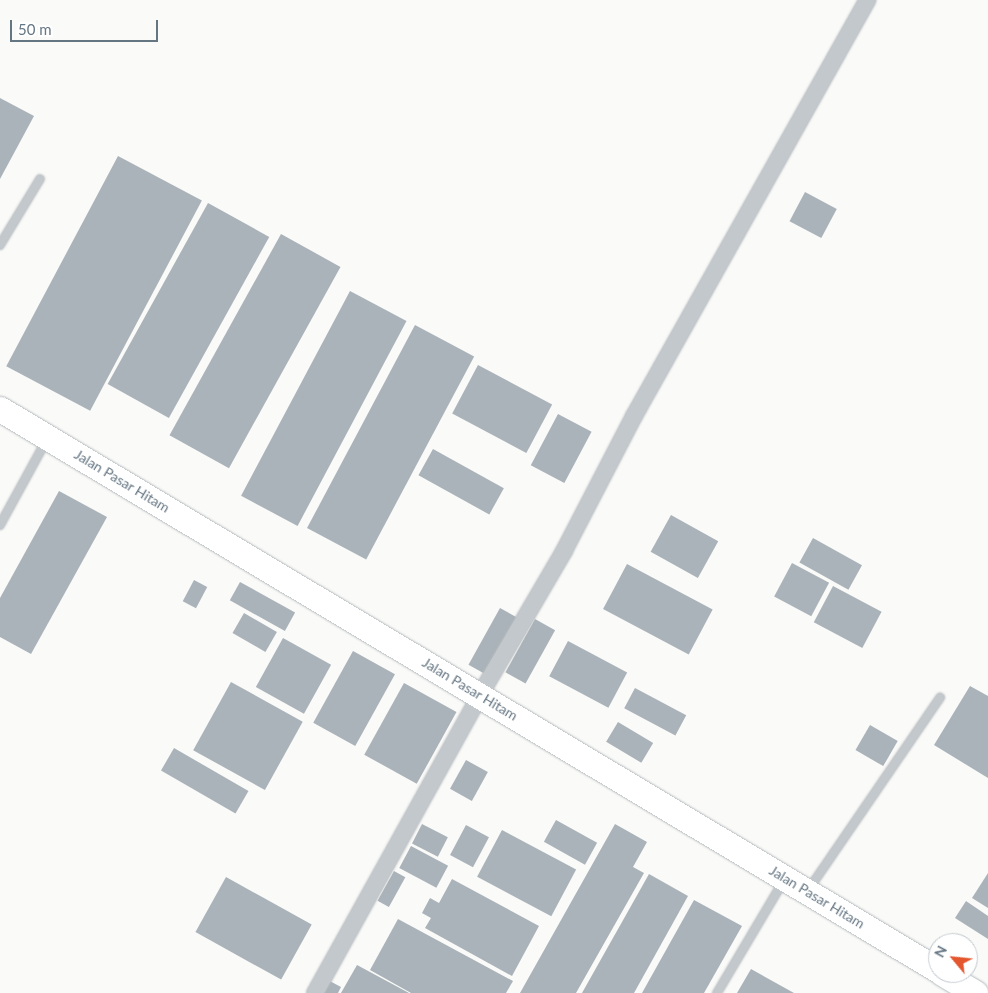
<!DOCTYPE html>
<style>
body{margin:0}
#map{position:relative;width:988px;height:993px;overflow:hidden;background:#fafaf8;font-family:Lato,sans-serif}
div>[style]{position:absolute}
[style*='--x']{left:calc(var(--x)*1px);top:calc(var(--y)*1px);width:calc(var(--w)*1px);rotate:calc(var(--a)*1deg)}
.building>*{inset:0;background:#aab3b9;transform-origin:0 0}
.roads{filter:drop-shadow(0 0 1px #b5babe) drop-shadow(0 0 1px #b5babe)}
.lane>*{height:8px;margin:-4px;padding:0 4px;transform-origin:4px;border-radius:4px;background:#c3c8cc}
.street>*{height:16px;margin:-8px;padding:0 8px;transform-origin:8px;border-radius:8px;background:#c3c8cc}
.primary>*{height:25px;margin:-12.5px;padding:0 12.5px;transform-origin:12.5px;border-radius:12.5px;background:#fff}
span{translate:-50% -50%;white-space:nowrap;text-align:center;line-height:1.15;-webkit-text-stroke:5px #fff;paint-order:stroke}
.street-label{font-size:14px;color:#657683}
.north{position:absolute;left:928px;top:933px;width:50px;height:50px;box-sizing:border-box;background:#fff;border:1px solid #c1c8cd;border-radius:50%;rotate:298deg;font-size:14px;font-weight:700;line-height:20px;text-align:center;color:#657683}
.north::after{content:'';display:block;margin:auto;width:18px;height:22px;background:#e4572e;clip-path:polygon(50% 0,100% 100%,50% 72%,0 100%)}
.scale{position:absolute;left:10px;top:20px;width:148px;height:22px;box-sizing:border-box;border:2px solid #657683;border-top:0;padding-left:6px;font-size:15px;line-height:18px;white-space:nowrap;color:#657683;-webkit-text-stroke:4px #fff;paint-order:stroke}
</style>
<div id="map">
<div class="building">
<i style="clip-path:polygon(0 98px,34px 116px,0 179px)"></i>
<i style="left:118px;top:156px;width:95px;height:238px;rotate:28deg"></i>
<i style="left:805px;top:192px;width:36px;height:33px;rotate:28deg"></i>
<i style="left:208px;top:203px;width:70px;height:207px;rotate:29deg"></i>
<i style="left:281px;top:234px;width:68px;height:230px;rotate:29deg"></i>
<i style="left:350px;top:291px;width:64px;height:232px;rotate:28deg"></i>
<i style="left:415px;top:325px;width:67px;height:230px;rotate:28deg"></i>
<i style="left:478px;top:365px;width:84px;height:55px;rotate:28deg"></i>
<i style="left:558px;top:414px;width:38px;height:58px;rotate:28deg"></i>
<i style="left:433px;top:449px;width:81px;height:30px;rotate:29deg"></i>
<i style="clip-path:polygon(59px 491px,107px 517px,31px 654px,0 637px,0 598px)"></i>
<i style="left:671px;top:515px;width:54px;height:42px;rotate:29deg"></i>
<i style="left:813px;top:538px;width:56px;height:28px;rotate:29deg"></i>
<i style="left:792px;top:563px;width:42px;height:38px;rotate:28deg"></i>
<i style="left:627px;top:564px;width:97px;height:51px;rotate:28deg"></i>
<i style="left:194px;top:580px;width:15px;height:24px;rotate:28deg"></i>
<i style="left:240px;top:582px;width:63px;height:21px;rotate:29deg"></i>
<i style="left:833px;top:586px;width:55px;height:41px;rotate:28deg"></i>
<i style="left:500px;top:608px;width:21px;height:65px;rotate:29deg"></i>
<i style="left:244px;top:613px;width:38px;height:23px;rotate:30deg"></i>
<i style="left:535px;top:619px;width:23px;height:61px;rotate:29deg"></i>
<i style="left:283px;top:638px;width:55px;height:56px;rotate:29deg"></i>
<i style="left:568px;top:641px;width:67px;height:40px;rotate:28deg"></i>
<i style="left:353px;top:651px;width:48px;height:82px;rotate:29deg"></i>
<i style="left:231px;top:682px;width:82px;height:78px;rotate:29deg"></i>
<i style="left:404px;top:683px;width:60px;height:82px;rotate:29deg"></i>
<i style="clip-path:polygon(970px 686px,988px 696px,988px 778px,934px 745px)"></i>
<i style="left:635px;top:688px;width:58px;height:23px;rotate:28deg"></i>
<i style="left:618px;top:722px;width:41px;height:23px;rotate:31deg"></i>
<i style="left:870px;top:725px;width:32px;height:29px;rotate:30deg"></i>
<i style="left:174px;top:748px;width:86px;height:26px;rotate:30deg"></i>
<i style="left:466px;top:760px;width:25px;height:33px;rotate:29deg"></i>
<i style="left:556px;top:820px;width:47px;height:25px;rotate:29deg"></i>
<i style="left:422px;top:824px;width:29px;height:22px;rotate:27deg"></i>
<i style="clip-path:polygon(615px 824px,647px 842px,633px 867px,644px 873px,576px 993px,520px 993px)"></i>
<i style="left:466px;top:825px;width:26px;height:34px;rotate:28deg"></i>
<i style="left:502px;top:830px;width:84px;height:53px;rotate:28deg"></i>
<i style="left:411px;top:846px;width:42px;height:25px;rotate:28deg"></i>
<i style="left:394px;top:871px;width:13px;height:34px;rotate:29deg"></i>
<i style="clip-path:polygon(988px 873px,988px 908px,972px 898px)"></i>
<i style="clip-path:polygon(649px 874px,688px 896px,634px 993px,582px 993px)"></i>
<i style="left:226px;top:877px;width:98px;height:63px;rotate:29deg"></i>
<i style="clip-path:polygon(452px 879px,539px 926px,512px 976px,425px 928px,431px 918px,422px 913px,430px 898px,439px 903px)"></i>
<i style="clip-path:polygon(694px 900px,742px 926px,704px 993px,642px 993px)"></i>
<i style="clip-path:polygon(966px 901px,988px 916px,988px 939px,955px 918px)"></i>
<i style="clip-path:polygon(398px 919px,513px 981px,506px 993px,411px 993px,370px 970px)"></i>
<i style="clip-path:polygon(357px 965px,409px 993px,341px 993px)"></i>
<i style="clip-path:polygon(751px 969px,794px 993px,737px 993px)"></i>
<i style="clip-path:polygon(326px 979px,341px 987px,338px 993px,318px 993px)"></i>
</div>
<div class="roads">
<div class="lane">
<i style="--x:0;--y:245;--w:77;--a:-58.8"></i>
<i style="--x:0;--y:525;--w:96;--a:-61.3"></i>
<i style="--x:809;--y:889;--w:232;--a:-55.6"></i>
<i style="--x:717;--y:993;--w:129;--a:-59.3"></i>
</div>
<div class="street">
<i style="--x:315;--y:993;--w:341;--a:-61"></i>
<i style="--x:480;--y:695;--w:167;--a:-59.7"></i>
<i style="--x:564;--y:551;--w:152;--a:-62.6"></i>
<i style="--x:634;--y:416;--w:477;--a:-60.7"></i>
</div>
<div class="primary">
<i style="--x:0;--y:409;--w:1093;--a:30.88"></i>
<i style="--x:942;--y:973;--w:39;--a:31"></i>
</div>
</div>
<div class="street-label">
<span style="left:122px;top:481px;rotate:31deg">Jalan Pasar Hitam</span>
<span style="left:470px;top:689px;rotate:31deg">Jalan Pasar Hitam</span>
<span style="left:817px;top:897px;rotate:31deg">Jalan Pasar Hitam</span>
</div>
<div class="north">N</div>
<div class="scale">50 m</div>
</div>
